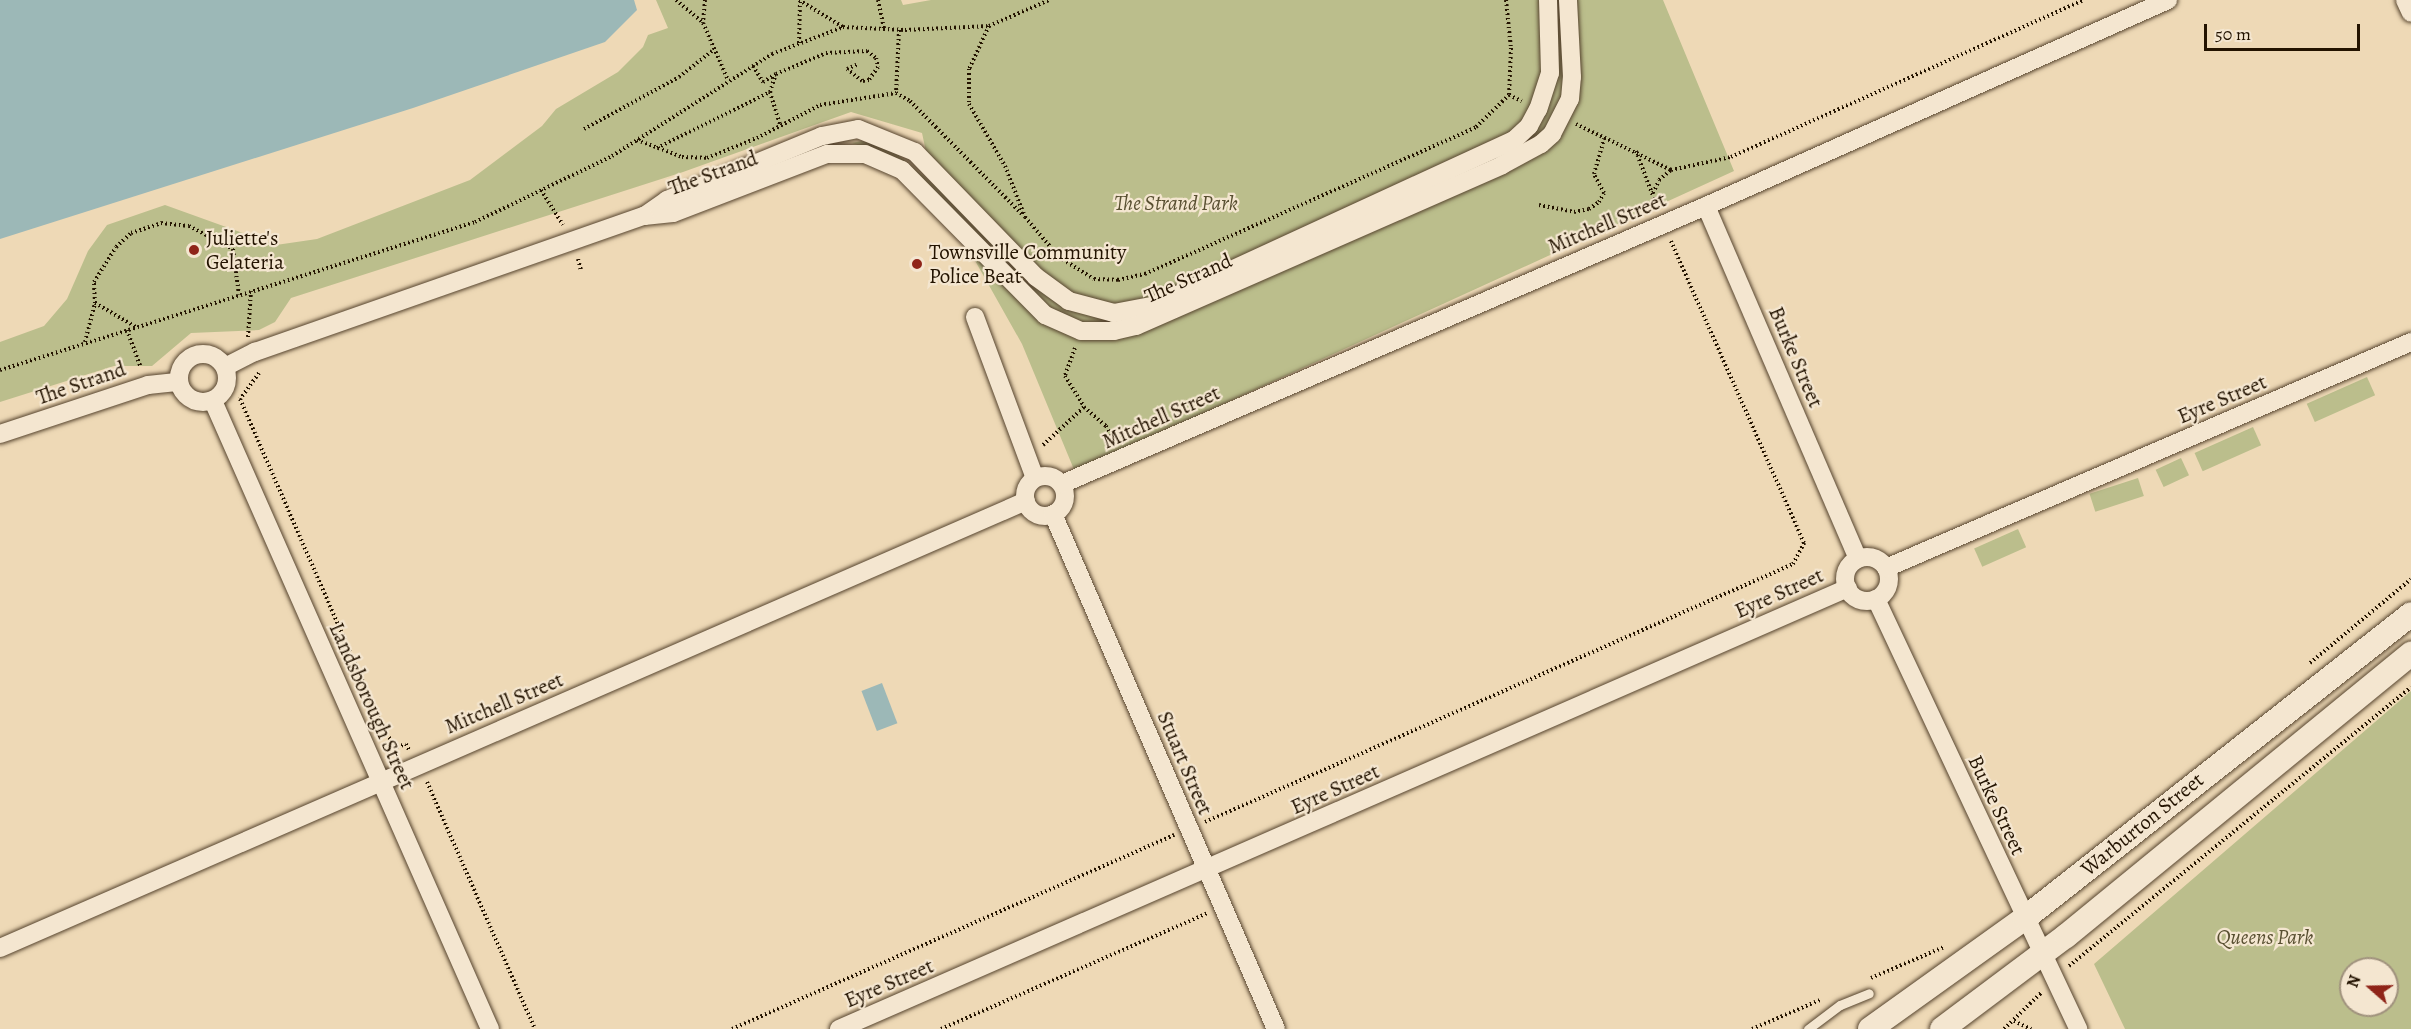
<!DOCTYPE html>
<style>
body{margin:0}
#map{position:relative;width:2411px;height:1029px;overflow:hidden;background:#eed9b6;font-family:Alegreya,serif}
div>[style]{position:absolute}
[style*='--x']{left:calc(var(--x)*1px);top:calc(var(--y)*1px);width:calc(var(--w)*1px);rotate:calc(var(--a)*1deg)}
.green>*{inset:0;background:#bbbe8c;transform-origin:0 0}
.water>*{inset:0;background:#9cb8b7;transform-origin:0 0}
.path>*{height:4px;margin-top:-2px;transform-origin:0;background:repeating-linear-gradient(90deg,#231300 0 1.5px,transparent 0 4.5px)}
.roads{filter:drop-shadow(0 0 2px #56442e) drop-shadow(0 0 2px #56442e)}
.lane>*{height:9px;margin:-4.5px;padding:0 4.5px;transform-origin:4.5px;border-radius:4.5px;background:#f4e6d0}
.street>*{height:18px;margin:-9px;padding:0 9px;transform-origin:9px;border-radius:9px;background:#f4e6d0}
.street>.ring{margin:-9px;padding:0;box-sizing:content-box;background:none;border:18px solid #f4e6d0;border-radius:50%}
.secondary>*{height:24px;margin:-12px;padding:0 12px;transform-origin:12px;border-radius:12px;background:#f4e6d0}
.dots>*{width:16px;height:16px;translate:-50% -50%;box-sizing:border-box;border:3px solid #f4e6d0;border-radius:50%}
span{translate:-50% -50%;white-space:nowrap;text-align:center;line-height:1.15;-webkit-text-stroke:4.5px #f4e6d0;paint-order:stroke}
.street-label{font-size:21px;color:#231300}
.park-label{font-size:21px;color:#584f31;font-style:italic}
.poi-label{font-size:21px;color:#231300}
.left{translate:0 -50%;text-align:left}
.north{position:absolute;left:2339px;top:957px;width:60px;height:60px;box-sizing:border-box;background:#f4e6d0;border:2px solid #a0927d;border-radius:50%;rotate:290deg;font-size:16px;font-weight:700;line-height:24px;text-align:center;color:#231300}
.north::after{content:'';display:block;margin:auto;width:21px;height:27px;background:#8f2418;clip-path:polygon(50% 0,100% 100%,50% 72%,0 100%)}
.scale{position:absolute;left:2204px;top:24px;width:156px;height:27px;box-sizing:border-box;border:3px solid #231300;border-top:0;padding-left:8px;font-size:18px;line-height:21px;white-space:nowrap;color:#231300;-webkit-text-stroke:4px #f4e6d0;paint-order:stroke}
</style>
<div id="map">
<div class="green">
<i style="clip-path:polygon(656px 0,901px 0,903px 5px,931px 0,1663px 0,1734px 171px,1075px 472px,1022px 344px,942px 202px,891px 156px,852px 143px,862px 141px,893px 151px,933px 184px,922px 133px,851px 112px,683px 172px,291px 298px,275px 322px,259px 330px,191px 333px,152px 366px,114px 366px,0 402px,0 342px,44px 326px,67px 299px,88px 251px,107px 225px,165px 205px,276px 245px,317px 239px,470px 180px,542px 126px,556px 109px,618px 72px,643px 47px,648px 35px,668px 28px)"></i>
<i style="left:2367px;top:377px;width:20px;height:66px;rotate:66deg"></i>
<i style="left:2253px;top:427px;width:20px;height:64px;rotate:66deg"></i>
<i style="left:2181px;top:458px;width:19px;height:28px;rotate:65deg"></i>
<i style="left:2138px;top:478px;width:19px;height:51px;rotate:72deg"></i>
<i style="left:2018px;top:529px;width:20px;height:48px;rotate:66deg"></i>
<i style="clip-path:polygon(evenodd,2411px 691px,2411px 1029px,2125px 1029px,2094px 964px,2411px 691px,2351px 969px,2387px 969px,2387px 1005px,2351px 1005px,2351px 969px)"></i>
</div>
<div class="water">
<i style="clip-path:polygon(0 0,634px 0,637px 10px,605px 42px,413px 108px,0 239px)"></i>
<i style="left:882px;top:683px;width:43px;height:22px;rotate:69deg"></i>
</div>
<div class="path">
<i style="--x:676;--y:0;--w:35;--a:40"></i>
<i style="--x:705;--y:0;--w:23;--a:95"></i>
<i style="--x:703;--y:23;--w:62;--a:66.3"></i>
<i style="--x:799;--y:0;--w:52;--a:31.5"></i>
<i style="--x:878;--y:0;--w:30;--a:78"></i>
<i style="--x:1506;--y:0;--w:48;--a:84.1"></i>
<i style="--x:1511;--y:48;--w:47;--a:92.4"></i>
<i style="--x:1509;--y:95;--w:14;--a:25"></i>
<i style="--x:989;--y:26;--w:47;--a:114.9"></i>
<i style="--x:969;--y:69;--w:35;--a:90"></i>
<i style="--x:969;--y:104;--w:72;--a:59.9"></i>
<i style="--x:1005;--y:166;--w:55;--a:68.6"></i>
<i style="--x:1025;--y:217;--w:52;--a:49.6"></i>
<i style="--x:1059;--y:257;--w:41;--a:32.2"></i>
<i style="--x:1094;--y:279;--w:24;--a:2"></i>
<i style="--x:1118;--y:280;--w:28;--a:-13"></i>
<i style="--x:1145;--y:274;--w:362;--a:-23.9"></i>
<i style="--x:1476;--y:127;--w:46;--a:-44.1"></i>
<i style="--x:899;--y:30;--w:63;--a:92.7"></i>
<i style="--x:896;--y:93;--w:16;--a:30"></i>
<i style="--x:910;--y:101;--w:159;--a:45.3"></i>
<i style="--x:799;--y:43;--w:41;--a:-88.6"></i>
<i style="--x:753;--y:66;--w:19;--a:58"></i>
<i style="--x:763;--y:82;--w:15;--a:-32"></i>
<i style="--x:770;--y:92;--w:34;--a:73"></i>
<i style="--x:1576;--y:124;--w:106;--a:25.8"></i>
<i style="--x:1671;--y:170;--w:61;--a:-12.2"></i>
<i style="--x:1731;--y:157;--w:386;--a:-24"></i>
<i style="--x:584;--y:129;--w:108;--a:-28.7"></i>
<i style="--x:679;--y:77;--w:42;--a:-38.2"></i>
<i style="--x:637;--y:140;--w:48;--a:20.7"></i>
<i style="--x:682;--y:157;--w:25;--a:2"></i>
<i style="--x:707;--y:158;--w:54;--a:-21.8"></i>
<i style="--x:757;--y:138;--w:71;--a:-27.6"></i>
<i style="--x:820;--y:105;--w:77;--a:-9"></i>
<i style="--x:657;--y:148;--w:126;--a:-26.4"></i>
<i style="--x:770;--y:92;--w:19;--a:-72"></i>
<i style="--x:776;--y:74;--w:54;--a:-22.8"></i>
<i style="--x:826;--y:53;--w:41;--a:-2.8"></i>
<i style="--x:867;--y:51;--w:11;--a:38"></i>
<i style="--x:876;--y:58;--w:9;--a:77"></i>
<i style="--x:878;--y:67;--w:16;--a:125"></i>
<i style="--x:869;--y:80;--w:7;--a:172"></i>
<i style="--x:862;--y:81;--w:19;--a:-141"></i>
<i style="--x:847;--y:69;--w:13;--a:-23"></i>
<i style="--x:1636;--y:151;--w:60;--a:69.4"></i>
<i style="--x:541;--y:190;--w:41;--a:57.8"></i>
<i style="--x:1653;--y:193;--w:14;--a:-65"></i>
<i style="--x:1659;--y:180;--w:16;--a:-40"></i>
<i style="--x:1539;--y:205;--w:36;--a:11"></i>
<i style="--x:1574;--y:212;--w:15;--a:-11"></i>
<i style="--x:1589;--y:209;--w:12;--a:-35"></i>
<i style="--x:1599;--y:202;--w:10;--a:-61"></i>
<i style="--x:1604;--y:193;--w:21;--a:-118"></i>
<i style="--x:1594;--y:174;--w:37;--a:-74"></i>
<i style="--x:578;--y:259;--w:11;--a:75"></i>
<i style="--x:95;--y:303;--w:48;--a:30.3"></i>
<i style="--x:127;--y:330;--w:40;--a:69.8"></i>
<i style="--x:248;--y:337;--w:46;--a:-86.3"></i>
<i style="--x:85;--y:342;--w:40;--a:-75.6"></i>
<i style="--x:95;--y:303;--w:21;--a:-93"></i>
<i style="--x:94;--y:282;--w:41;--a:-57.8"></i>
<i style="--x:116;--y:247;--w:21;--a:-43"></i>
<i style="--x:131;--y:233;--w:32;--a:-18"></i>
<i style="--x:161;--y:223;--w:28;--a:6"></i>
<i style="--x:189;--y:226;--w:50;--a:27.6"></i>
<i style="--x:233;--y:249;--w:46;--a:82.6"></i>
<i style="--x:1075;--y:348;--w:30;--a:110"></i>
<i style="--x:1065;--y:376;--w:36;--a:58"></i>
<i style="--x:1084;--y:407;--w:29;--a:41"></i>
<i style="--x:1106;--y:426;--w:17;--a:59"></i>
<i style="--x:0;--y:370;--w:498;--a:-17.3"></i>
<i style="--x:475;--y:222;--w:152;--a:-25.7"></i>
<i style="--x:612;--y:156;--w:190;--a:-32.5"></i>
<i style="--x:772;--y:54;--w:76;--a:-20.8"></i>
<i style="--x:843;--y:27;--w:62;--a:2.8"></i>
<i style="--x:905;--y:30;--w:84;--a:-2.7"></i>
<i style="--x:989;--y:26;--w:65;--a:-23.4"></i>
<i style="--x:259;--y:373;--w:32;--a:126"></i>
<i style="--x:240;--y:399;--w:365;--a:66.5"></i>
<i style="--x:386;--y:734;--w:17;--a:50"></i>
<i style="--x:397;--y:747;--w:9;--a:-18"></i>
<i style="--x:406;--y:744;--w:7;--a:63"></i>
<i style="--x:1043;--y:445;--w:56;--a:-42.8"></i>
<i style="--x:2310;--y:663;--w:131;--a:-39.7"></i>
<i style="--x:427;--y:782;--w:270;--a:66.4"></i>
<i style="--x:1205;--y:822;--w:642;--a:-23.69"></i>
<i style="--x:1793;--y:564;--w:24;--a:-62"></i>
<i style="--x:1804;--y:543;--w:330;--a:-113.8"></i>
<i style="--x:2069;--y:966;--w:441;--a:-39.2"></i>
<i style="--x:1871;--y:978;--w:79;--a:-23"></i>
<i style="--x:2014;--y:1021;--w:19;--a:25"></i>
<i style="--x:732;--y:1029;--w:483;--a:-23.7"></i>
<i style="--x:941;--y:1029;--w:291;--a:-23.5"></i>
<i style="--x:1752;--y:1029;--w:74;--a:-23.1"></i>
<i style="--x:2004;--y:1029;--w:53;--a:-44.2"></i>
</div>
<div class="roads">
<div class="lane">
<i style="--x:1808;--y:1029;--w:40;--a:-37"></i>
<i style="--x:1840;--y:1005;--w:31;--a:-22"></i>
</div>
<div class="street">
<i style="--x:1548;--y:0;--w:73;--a:88.4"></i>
<i style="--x:1550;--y:73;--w:38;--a:108"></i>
<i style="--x:1538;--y:109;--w:19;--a:118"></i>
<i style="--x:1529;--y:126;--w:21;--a:137"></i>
<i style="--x:1514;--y:140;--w:394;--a:155.3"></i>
<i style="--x:1156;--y:305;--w:43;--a:169.2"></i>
<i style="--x:1114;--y:313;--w:47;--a:-165.1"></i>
<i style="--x:1069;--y:301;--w:41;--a:-144"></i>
<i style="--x:1036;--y:277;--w:174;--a:-134.1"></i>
<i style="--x:915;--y:152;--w:61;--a:-158"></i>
<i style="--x:858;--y:129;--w:37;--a:169"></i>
<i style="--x:822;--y:136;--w:168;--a:157.6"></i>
<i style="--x:667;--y:200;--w:28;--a:145"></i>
<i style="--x:644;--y:216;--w:29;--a:-6"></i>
<i style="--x:673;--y:213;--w:165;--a:-21"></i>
<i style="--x:827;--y:154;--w:38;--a:0"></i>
<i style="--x:865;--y:154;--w:40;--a:23.4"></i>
<i style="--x:902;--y:170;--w:204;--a:45.4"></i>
<i style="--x:1045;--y:315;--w:39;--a:24"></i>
<i style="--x:1081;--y:331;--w:33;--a:0"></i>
<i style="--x:1114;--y:331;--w:23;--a:-13"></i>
<i style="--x:1136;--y:326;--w:400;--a:-23.7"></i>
<i style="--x:1502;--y:165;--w:44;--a:-28.3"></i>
<i style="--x:1541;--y:144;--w:15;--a:-42"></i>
<i style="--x:1552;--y:134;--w:39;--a:-63"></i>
<i style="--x:1570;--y:99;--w:22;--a:-85"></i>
<i style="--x:1572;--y:77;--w:77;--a:-93"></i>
<i style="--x:2405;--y:0;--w:14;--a:65"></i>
<i style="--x:1706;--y:206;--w:384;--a:66.7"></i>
<i style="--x:975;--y:317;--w:172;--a:69.6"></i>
<i class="ring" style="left:179px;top:354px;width:30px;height:30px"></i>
<i style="--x:225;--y:367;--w:34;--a:-27"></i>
<i style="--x:255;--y:352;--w:412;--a:-19.3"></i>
<i style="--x:213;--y:401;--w:686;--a:66.2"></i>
<i style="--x:0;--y:434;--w:156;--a:-18.3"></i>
<i style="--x:148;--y:385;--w:31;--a:-6"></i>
<i class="ring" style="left:1025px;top:476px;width:22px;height:22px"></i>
<i style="--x:1062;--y:484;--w:701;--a:-23.35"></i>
<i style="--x:1706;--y:206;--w:506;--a:-24.03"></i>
<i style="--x:1053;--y:514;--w:561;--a:66.59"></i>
<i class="ring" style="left:1845px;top:557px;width:26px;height:26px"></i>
<i style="--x:1886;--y:568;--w:572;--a:-23.29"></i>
<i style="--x:1876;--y:599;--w:475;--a:64.8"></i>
<i style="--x:0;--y:948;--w:1119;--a:-23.54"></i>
<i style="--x:839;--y:1029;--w:1101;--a:-23.61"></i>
</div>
<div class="secondary">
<i style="--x:1870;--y:1029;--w:191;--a:-35.6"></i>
<i style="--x:2025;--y:918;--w:491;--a:-38.2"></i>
<i style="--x:1942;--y:1029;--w:155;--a:-36.9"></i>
<i style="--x:2066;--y:936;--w:446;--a:-39.3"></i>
</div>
</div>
<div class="dots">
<i style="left:194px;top:250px;background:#8f2418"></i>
<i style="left:917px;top:264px;background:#8f2418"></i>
</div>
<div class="street-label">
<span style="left:713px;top:173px;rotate:-20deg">The Strand</span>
<span style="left:1607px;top:223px;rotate:-23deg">Mitchell Street</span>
<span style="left:1188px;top:278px;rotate:-24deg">The Strand</span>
<span style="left:1796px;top:357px;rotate:67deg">Burke Street</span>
<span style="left:81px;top:383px;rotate:-19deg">The Strand</span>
<span style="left:2222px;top:399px;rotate:-23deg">Eyre Street</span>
<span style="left:1161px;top:417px;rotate:-24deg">Mitchell Street</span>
<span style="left:1779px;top:593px;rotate:-24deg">Eyre Street</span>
<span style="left:504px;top:703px;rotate:-23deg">Mitchell Street</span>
<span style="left:372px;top:706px;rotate:66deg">Landsborough Street</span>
<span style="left:1185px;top:763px;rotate:67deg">Stuart Street</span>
<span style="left:1335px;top:789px;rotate:-24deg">Eyre Street</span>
<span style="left:1997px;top:805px;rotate:65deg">Burke Street</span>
<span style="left:2142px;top:824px;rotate:-39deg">Warburton Street</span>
<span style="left:889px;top:983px;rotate:-23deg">Eyre Street</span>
</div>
<div class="park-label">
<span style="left:1176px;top:203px">The Strand Park</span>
<span style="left:2265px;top:937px">Queens Park</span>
</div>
<div class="poi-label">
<span class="left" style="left:206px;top:250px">Juliette's<br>Gelateria</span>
<span class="left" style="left:929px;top:264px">Townsville Community<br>Police Beat</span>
</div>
<div class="north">N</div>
<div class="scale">50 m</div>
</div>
